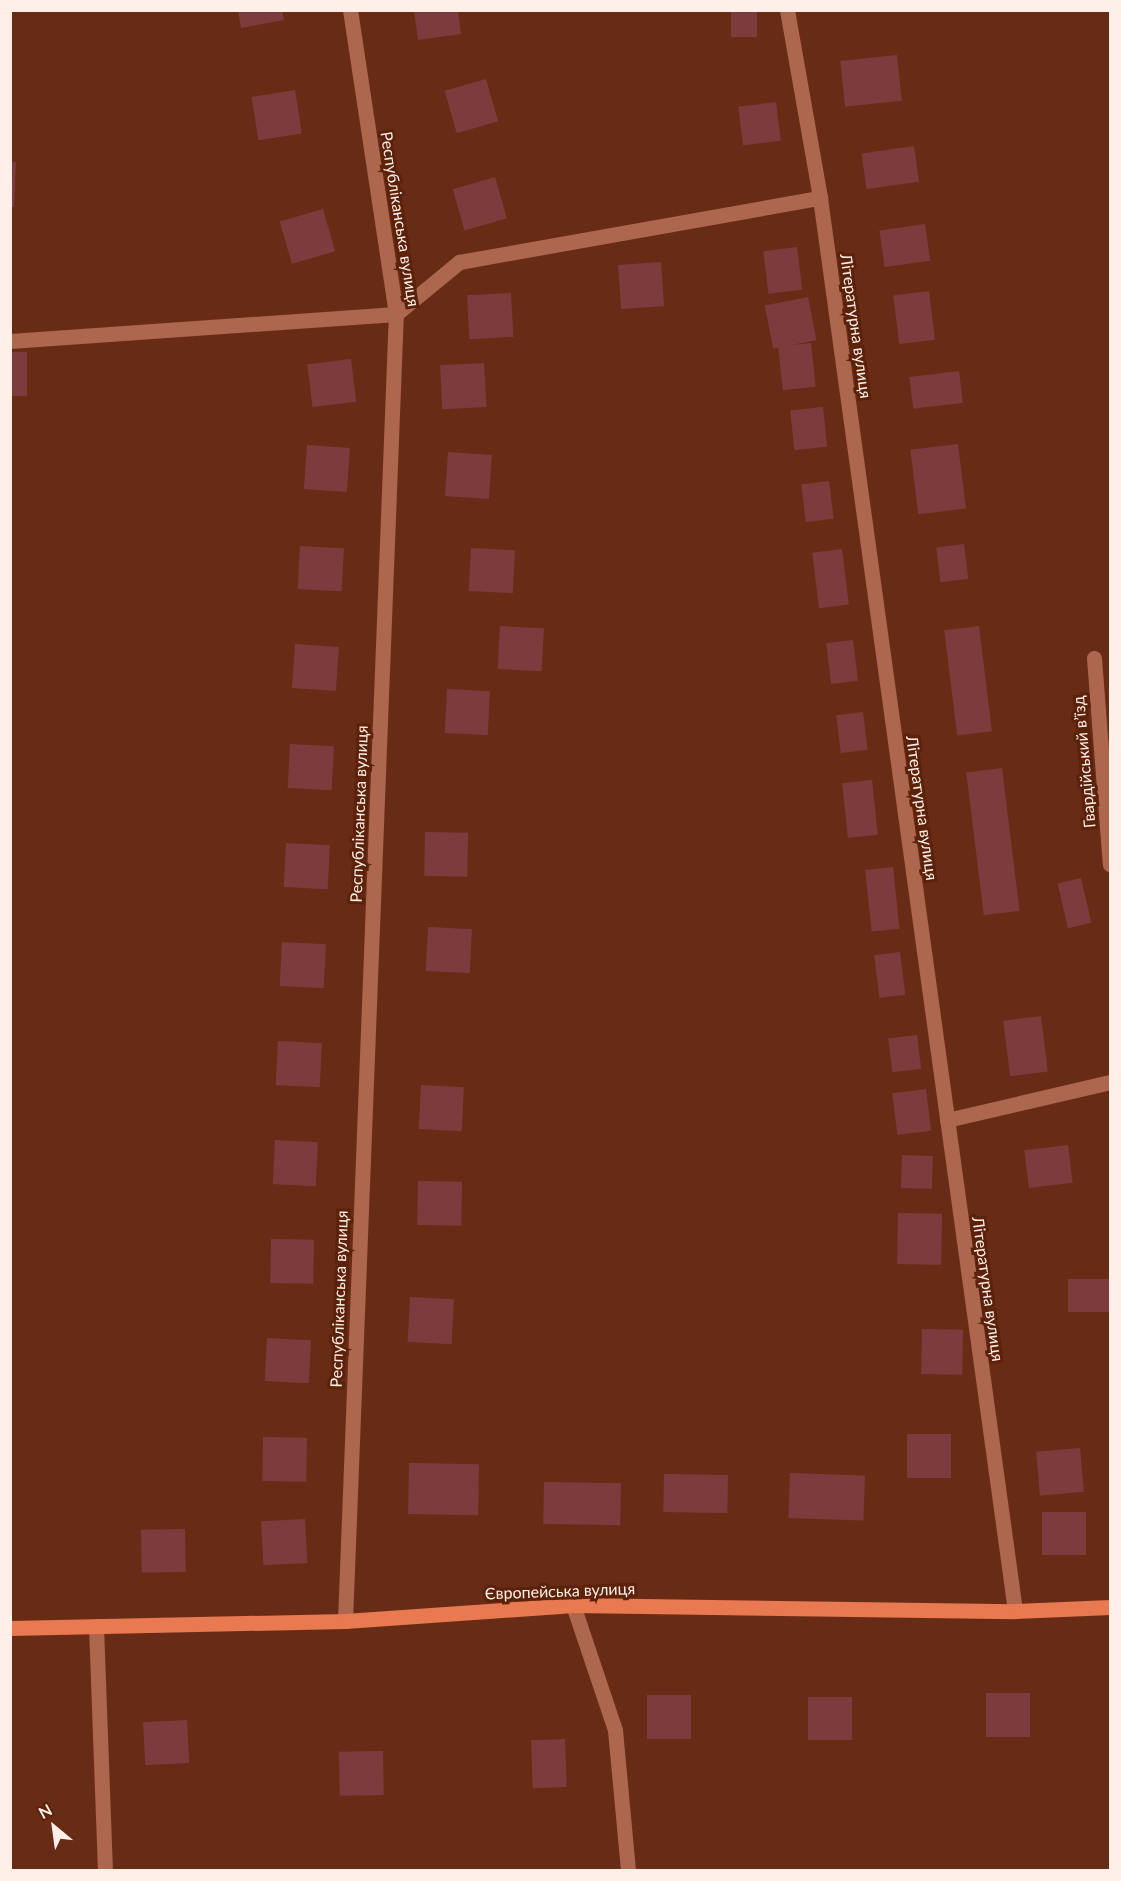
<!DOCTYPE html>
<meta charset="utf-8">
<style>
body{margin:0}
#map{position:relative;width:1121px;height:1881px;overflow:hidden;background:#682c16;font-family:Lato,sans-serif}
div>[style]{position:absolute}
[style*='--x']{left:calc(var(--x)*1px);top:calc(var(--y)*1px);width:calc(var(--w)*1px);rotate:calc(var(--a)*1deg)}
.building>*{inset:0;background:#7e3b3d;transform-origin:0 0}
.street>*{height:15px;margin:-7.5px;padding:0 7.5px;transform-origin:7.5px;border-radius:7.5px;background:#ad674e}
.secondary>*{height:15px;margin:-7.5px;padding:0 7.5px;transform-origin:7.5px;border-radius:7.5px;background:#e87950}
span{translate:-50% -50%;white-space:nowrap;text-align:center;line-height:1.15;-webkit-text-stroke:6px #5c2109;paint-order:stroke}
.street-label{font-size:16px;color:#feefe9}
.frame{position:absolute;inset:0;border:12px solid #feefe9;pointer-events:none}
.north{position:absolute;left:24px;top:1797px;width:60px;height:60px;-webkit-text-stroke:4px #5c2109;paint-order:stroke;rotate:331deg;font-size:16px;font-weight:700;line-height:24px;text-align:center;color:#feefe9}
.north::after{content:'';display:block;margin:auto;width:21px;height:27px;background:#feefe9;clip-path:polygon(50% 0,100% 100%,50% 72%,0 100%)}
</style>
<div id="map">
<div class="building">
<i style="clip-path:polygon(238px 10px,282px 10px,284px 20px,241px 28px)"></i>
<i style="clip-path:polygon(414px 10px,458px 10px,461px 34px,418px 40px)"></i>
<i style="left:731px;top:10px;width:26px;height:27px"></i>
<i style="left:897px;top:55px;width:46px;height:57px;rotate:84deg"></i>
<i style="left:486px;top:79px;width:44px;height:43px;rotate:74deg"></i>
<i style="left:295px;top:90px;width:44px;height:44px;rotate:81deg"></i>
<i style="left:776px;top:102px;width:39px;height:38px;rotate:83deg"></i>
<i style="left:914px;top:146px;width:36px;height:53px;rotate:82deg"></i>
<i style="clip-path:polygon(10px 162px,16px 162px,14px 207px,10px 207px)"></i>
<i style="left:495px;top:177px;width:43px;height:44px;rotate:74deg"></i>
<i style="left:323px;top:209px;width:44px;height:45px;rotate:74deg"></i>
<i style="left:925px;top:224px;width:37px;height:46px;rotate:82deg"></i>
<i style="left:797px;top:247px;width:43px;height:34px;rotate:83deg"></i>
<i style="left:661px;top:262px;width:44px;height:43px;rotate:86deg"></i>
<i style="left:929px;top:291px;width:49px;height:36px;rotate:83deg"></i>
<i style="left:511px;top:293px;width:44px;height:44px;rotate:87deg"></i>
<i style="left:808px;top:297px;width:44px;height:44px;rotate:79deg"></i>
<i style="left:811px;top:343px;width:44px;height:33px;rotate:84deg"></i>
<i style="left:10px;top:352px;width:17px;height:44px"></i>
<i style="left:351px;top:359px;width:43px;height:44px;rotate:83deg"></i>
<i style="left:484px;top:363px;width:44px;height:44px;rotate:87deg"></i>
<i style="left:959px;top:371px;width:32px;height:50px;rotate:83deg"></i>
<i style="left:823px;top:407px;width:40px;height:33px;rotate:84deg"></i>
<i style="left:958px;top:444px;width:65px;height:48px;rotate:83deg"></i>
<i style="left:307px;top:445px;width:43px;height:44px;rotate:4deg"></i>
<i style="left:448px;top:452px;width:44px;height:44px;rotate:4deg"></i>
<i style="left:829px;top:481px;width:38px;height:28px;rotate:83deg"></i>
<i style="left:964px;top:544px;width:35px;height:28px;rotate:83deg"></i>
<i style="left:300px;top:546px;width:44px;height:43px;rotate:3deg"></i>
<i style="left:471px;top:548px;width:44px;height:43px;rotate:3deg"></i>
<i style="left:842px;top:549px;width:56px;height:30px;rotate:83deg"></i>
<i style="left:500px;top:626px;width:44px;height:43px;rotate:3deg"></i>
<i style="left:979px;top:626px;width:106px;height:35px;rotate:83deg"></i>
<i style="left:853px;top:640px;width:41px;height:27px;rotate:83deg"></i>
<i style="left:295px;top:644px;width:44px;height:44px;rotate:4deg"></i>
<i style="left:447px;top:689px;width:43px;height:44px;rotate:3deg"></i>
<i style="left:863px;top:712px;width:38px;height:27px;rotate:83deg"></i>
<i style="left:290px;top:744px;width:44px;height:44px;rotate:3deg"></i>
<i style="left:1002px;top:768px;width:144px;height:36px;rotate:83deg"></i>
<i style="left:872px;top:780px;width:55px;height:30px;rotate:84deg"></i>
<i style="left:425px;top:832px;width:43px;height:44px;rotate:1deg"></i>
<i style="left:286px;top:843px;width:44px;height:44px;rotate:3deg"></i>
<i style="left:893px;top:867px;width:62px;height:28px;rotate:84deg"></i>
<i style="left:1081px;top:878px;width:46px;height:24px;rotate:77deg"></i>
<i style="left:428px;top:927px;width:44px;height:44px;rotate:3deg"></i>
<i style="left:282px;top:942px;width:44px;height:44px;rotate:3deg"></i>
<i style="left:900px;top:952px;width:43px;height:26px;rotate:83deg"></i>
<i style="left:1041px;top:1016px;width:56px;height:38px;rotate:83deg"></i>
<i style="left:917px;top:1035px;width:34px;height:29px;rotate:83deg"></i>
<i style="left:278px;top:1041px;width:44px;height:44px;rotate:3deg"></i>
<i style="left:421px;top:1085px;width:43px;height:44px;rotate:3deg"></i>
<i style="left:926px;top:1089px;width:42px;height:34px;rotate:83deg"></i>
<i style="left:275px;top:1140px;width:43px;height:44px;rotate:3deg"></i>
<i style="left:1068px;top:1145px;width:38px;height:44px;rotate:83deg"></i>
<i style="left:902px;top:1155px;width:31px;height:33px;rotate:2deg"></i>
<i style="left:418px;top:1181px;width:44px;height:44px;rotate:1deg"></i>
<i style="left:898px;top:1213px;width:44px;height:51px;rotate:1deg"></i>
<i style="left:271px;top:1239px;width:43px;height:44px;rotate:1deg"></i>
<i style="left:1110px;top:1279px;width:33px;height:42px;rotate:90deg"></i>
<i style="left:410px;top:1297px;width:44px;height:45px;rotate:3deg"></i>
<i style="left:922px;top:1329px;width:41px;height:45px;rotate:1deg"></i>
<i style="left:267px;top:1338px;width:44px;height:43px;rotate:3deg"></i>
<i style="left:951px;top:1434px;width:44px;height:44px;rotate:90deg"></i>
<i style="left:263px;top:1437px;width:44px;height:44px;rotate:1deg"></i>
<i style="left:1080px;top:1448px;width:44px;height:44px;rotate:85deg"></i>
<i style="left:409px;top:1463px;width:70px;height:51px;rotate:1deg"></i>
<i style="left:790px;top:1473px;width:75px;height:45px;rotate:2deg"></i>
<i style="left:664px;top:1474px;width:64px;height:38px;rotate:1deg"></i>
<i style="left:544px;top:1482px;width:77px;height:42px;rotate:1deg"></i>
<i style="left:1042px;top:1512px;width:44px;height:43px"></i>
<i style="left:305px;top:1519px;width:44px;height:44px;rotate:87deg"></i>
<i style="left:185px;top:1529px;width:43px;height:44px;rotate:89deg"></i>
<i style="left:1030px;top:1693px;width:44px;height:44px;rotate:90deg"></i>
<i style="left:647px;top:1695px;width:44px;height:44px"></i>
<i style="left:808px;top:1697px;width:44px;height:43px"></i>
<i style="left:187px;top:1720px;width:43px;height:44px;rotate:87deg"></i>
<i style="left:565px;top:1739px;width:48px;height:34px;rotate:88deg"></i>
<i style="left:383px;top:1751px;width:44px;height:44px;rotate:89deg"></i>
</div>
<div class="street">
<i style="--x:787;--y:10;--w:191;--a:80"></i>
<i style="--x:820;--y:198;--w:1426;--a:82.14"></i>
<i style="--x:10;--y:341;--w:387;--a:-4"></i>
<i style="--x:396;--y:314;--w:82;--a:-39.5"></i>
<i style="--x:459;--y:262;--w:367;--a:-10.1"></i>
<i style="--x:1094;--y:658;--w:207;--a:85.6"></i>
<i style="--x:947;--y:1120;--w:167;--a:-13.1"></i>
<i style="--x:573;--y:1605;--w:132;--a:71.4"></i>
<i style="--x:615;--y:1730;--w:141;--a:84.7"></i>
<i style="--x:345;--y:1621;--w:1308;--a:-87.77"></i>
<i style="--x:396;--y:314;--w:307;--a:-98.6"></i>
<i style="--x:96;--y:1626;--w:244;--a:87.9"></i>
</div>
<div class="secondary">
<i style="--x:10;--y:1628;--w:335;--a:-1.2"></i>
<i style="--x:345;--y:1621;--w:229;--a:-4"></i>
<i style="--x:573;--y:1605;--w:442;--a:0.8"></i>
<i style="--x:1015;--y:1611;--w:95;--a:-2.4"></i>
</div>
<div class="street-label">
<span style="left:400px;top:219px;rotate:81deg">Республіканська вулиця</span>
<span style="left:856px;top:326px;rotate:82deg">Літературна вулиця</span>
<span style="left:1084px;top:762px;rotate:-95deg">Гвардійський в’їзд</span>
<span style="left:922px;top:808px;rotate:82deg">Літературна вулиця</span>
<span style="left:359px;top:814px;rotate:-88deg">Республіканська вулиця</span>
<span style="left:988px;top:1289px;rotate:82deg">Літературна вулиця</span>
<span style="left:339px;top:1299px;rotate:-88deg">Республіканська вулиця</span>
<span style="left:560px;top:1591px;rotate:-2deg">Європейська вулиця</span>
</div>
<div class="frame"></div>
<div class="north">N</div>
</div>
